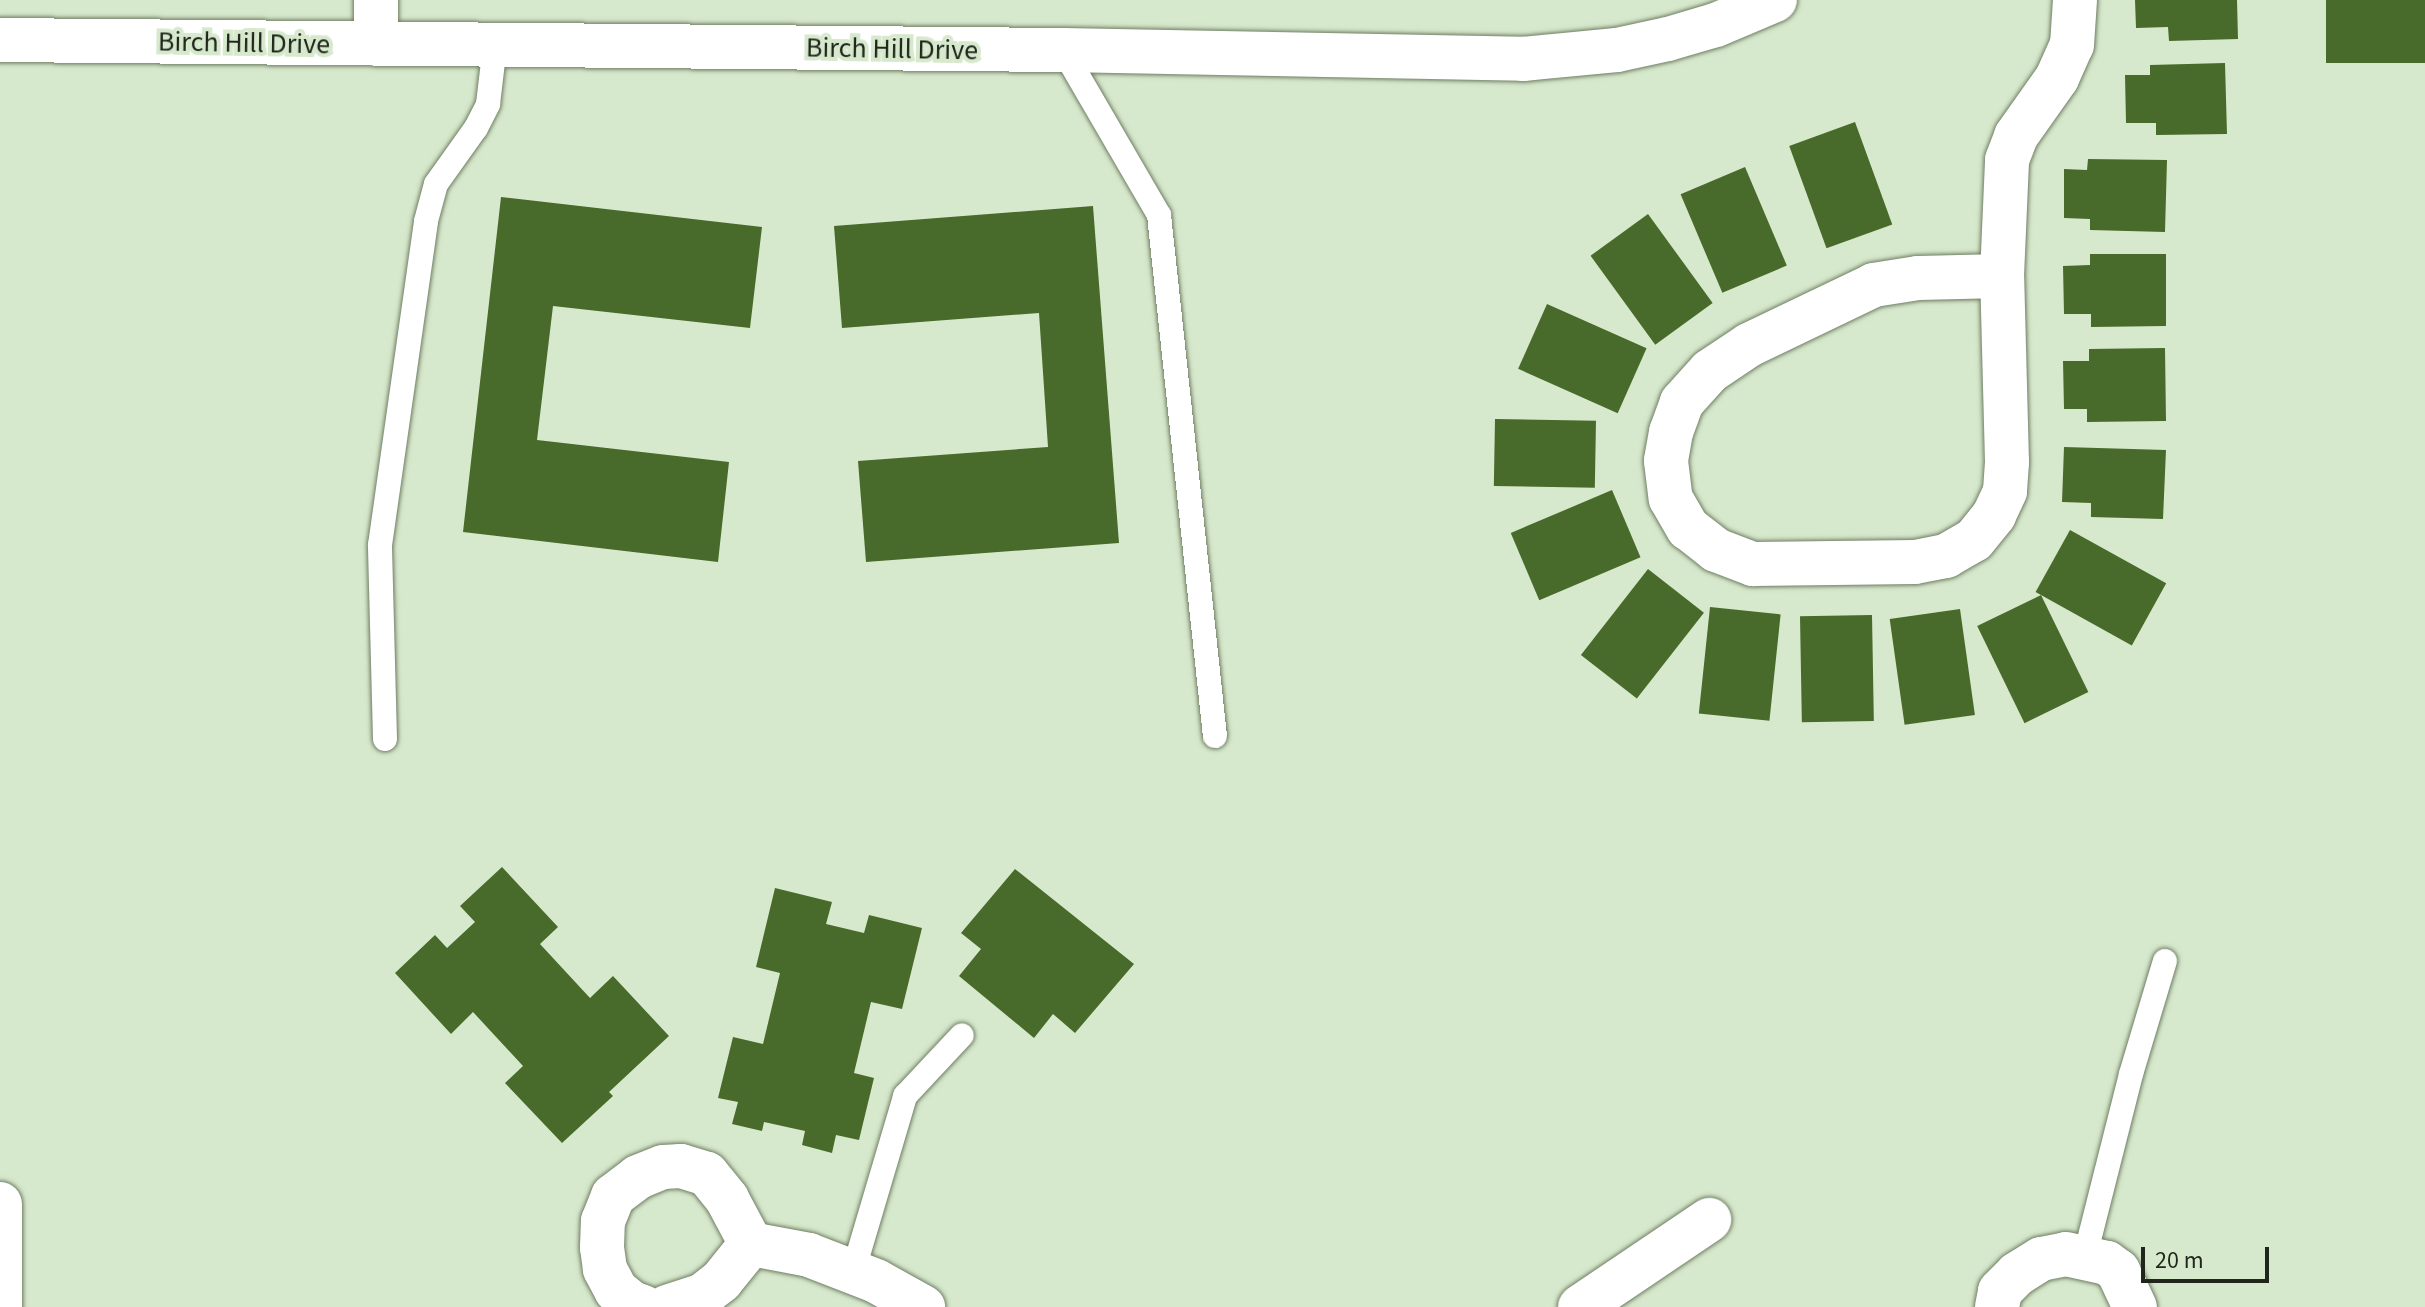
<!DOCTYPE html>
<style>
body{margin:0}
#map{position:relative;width:2425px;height:1307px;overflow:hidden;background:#d7e9cc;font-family:"Source Sans 3",sans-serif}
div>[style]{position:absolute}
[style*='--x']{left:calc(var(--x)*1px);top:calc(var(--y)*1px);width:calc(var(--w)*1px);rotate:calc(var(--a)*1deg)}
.building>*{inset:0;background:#486a2a;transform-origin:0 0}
.roads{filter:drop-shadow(0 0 2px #6f7e64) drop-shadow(0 0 2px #6f7e64)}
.service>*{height:24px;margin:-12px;padding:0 12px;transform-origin:12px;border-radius:12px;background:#fff}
.minor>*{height:44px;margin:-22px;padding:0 22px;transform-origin:22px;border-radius:22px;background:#fff}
span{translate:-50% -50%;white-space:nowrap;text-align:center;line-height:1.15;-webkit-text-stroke:8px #d7e9cc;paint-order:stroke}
.street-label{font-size:28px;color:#20261c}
.scale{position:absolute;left:2141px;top:1247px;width:128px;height:36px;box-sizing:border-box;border:4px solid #20261c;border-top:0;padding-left:10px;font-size:24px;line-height:28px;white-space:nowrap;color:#20261c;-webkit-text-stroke:6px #d7e9cc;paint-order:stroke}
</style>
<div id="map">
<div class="building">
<i style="clip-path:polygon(2135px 0,2237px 0,2238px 39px,2169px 41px,2168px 27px,2136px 28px)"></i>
<i style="left:2326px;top:0;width:99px;height:63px"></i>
<i style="clip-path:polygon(2225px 63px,2227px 134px,2156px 135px,2156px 123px,2126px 123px,2125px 75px,2150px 75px,2150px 65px)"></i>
<i style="left:1855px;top:122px;width:109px;height:70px;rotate:70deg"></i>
<i style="clip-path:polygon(2088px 159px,2167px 160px,2165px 232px,2090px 230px,2090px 219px,2064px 218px,2064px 169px,2087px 170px)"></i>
<i style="left:1745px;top:167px;width:107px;height:70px;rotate:67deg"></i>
<i style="clip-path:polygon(501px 197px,762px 227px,750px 328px,553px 306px,537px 440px,729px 462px,718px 562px,463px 532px)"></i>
<i style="clip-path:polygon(1093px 206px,1119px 543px,866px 562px,858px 461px,1048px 447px,1039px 313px,842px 328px,834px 226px)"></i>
<i style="left:1648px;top:214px;width:110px;height:71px;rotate:54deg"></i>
<i style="clip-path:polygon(2090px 254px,2166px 254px,2166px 326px,2091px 327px,2091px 314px,2064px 314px,2063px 266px,2090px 265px)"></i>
<i style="left:1547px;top:304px;width:109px;height:71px;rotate:24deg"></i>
<i style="clip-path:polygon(2165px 348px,2166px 421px,2087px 422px,2087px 409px,2064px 409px,2063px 361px,2089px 361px,2089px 349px)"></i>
<i style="left:1495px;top:419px;width:101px;height:67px;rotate:1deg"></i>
<i style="clip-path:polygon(2064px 447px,2166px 450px,2163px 519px,2091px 517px,2091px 503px,2062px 502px)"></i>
<i style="left:1612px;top:490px;width:73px;height:110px;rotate:67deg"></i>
<i style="left:2070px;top:530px;width:110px;height:71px;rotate:29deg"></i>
<i style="left:1648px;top:569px;width:71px;height:109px;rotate:38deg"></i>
<i style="left:2041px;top:595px;width:108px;height:71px;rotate:64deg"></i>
<i style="left:1710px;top:607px;width:71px;height:107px;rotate:6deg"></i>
<i style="left:1960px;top:609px;width:107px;height:71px;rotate:82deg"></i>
<i style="left:1872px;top:615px;width:106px;height:72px;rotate:89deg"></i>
<i style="clip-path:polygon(502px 867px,558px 927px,540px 944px,590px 998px,613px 976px,669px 1036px,609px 1092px,613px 1096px,562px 1143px,505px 1083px,523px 1066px,473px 1012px,451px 1034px,395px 973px,435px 935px,447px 948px,475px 922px,460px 906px)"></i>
<i style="clip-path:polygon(1015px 869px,1134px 964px,1075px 1033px,1053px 1014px,1034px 1038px,959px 976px,981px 949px,961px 933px)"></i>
<i style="clip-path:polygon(775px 888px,832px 902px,826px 924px,864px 933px,869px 915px,922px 928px,902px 1009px,871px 1002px,854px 1073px,874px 1078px,859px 1140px,836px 1135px,832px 1153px,802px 1145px,805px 1131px,764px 1122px,762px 1131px,732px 1124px,738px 1102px,718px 1098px,733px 1037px,763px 1044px,780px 973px,756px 967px)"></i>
</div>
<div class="roads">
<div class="service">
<i style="--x:1063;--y:50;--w:191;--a:59.8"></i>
<i style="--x:1159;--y:215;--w:524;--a:83.87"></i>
<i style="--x:385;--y:739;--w:194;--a:-91.5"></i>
<i style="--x:380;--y:545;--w:327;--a:-81.9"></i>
<i style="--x:426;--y:221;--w:38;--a:-75"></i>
<i style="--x:436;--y:184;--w:69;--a:-54.5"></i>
<i style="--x:476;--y:128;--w:27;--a:-63"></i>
<i style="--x:488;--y:104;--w:59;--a:-83.2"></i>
<i style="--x:2085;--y:1256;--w:188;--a:-75.8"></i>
<i style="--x:2131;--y:1074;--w:118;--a:-73.3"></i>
<i style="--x:853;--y:1272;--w:184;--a:-73.5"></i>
<i style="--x:905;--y:1096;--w:83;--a:-46.9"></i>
</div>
<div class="minor">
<i style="--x:376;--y:0;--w:44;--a:88.7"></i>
<i style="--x:0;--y:40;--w:1063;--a:0.54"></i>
<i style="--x:1063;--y:50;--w:460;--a:1.1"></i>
<i style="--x:1523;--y:59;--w:94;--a:-5.5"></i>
<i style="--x:1617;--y:50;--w:52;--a:-12.2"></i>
<i style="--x:1668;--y:39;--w:50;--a:-16.3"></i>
<i style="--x:1716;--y:25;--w:64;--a:-23"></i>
<i style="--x:2002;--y:276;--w:84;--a:178.6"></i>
<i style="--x:1918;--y:278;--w:45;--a:171"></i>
<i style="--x:1874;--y:285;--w:139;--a:154.4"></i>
<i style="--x:1749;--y:345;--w:47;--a:146.3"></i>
<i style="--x:1710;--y:371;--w:42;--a:132.1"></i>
<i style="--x:1682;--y:402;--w:32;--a:110"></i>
<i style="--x:1671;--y:432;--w:29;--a:100"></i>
<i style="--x:1666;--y:461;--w:38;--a:83"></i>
<i style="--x:1671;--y:499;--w:34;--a:60"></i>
<i style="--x:1688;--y:528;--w:36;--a:38"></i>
<i style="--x:1716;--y:550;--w:40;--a:21"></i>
<i style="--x:1753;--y:564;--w:162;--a:-0.7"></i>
<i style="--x:1915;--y:562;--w:32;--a:-11"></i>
<i style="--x:1946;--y:556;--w:32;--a:-30"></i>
<i style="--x:1974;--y:540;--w:32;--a:-51"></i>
<i style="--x:1994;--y:515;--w:26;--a:-65"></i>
<i style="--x:2005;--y:491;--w:29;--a:-86"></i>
<i style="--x:2007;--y:462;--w:186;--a:-91.5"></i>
<i style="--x:2002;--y:276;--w:116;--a:-87.5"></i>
<i style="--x:2007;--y:160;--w:26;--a:-69"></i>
<i style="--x:2016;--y:136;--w:71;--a:-54.7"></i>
<i style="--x:2057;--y:78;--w:36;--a:-66"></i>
<i style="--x:2072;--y:45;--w:45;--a:-86.2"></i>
<i style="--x:0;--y:1204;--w:103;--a:90"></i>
<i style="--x:751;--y:1244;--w:59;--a:10.7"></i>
<i style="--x:809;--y:1255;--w:72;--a:21.2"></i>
<i style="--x:876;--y:1281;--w:54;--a:29"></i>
<i style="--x:643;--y:1307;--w:12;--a:-160"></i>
<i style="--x:632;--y:1303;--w:21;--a:-141"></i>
<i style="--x:616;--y:1290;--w:24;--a:-118"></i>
<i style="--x:605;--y:1269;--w:22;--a:-98"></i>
<i style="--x:602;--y:1247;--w:26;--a:-88"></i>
<i style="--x:603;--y:1221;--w:27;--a:-68"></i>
<i style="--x:613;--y:1196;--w:31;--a:-37"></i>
<i style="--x:638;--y:1177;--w:27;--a:-22"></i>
<i style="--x:663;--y:1167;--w:18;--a:-3"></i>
<i style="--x:681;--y:1166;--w:27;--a:17"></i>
<i style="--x:707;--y:1174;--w:32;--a:51"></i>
<i style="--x:727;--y:1199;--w:51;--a:61.9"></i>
<i style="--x:667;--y:1307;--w:38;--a:-18"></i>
<i style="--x:703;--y:1295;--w:23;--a:-38"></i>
<i style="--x:721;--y:1281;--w:48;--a:-51"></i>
<i style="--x:1580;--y:1307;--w:156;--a:-34"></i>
<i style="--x:1997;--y:1307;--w:16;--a:-79"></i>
<i style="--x:2000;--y:1291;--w:24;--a:-45"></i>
<i style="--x:2017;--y:1274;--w:28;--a:-32"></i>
<i style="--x:2041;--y:1259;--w:25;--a:-11"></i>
<i style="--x:2066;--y:1254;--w:42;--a:12.4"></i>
<i style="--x:2107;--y:1263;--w:14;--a:36"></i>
<i style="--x:2118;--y:1271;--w:40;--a:65"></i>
</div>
</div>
<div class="street-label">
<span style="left:244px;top:43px;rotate:1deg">Birch Hill Drive</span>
<span style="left:892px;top:49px;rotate:1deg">Birch Hill Drive</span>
</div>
<div class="scale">20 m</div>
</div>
